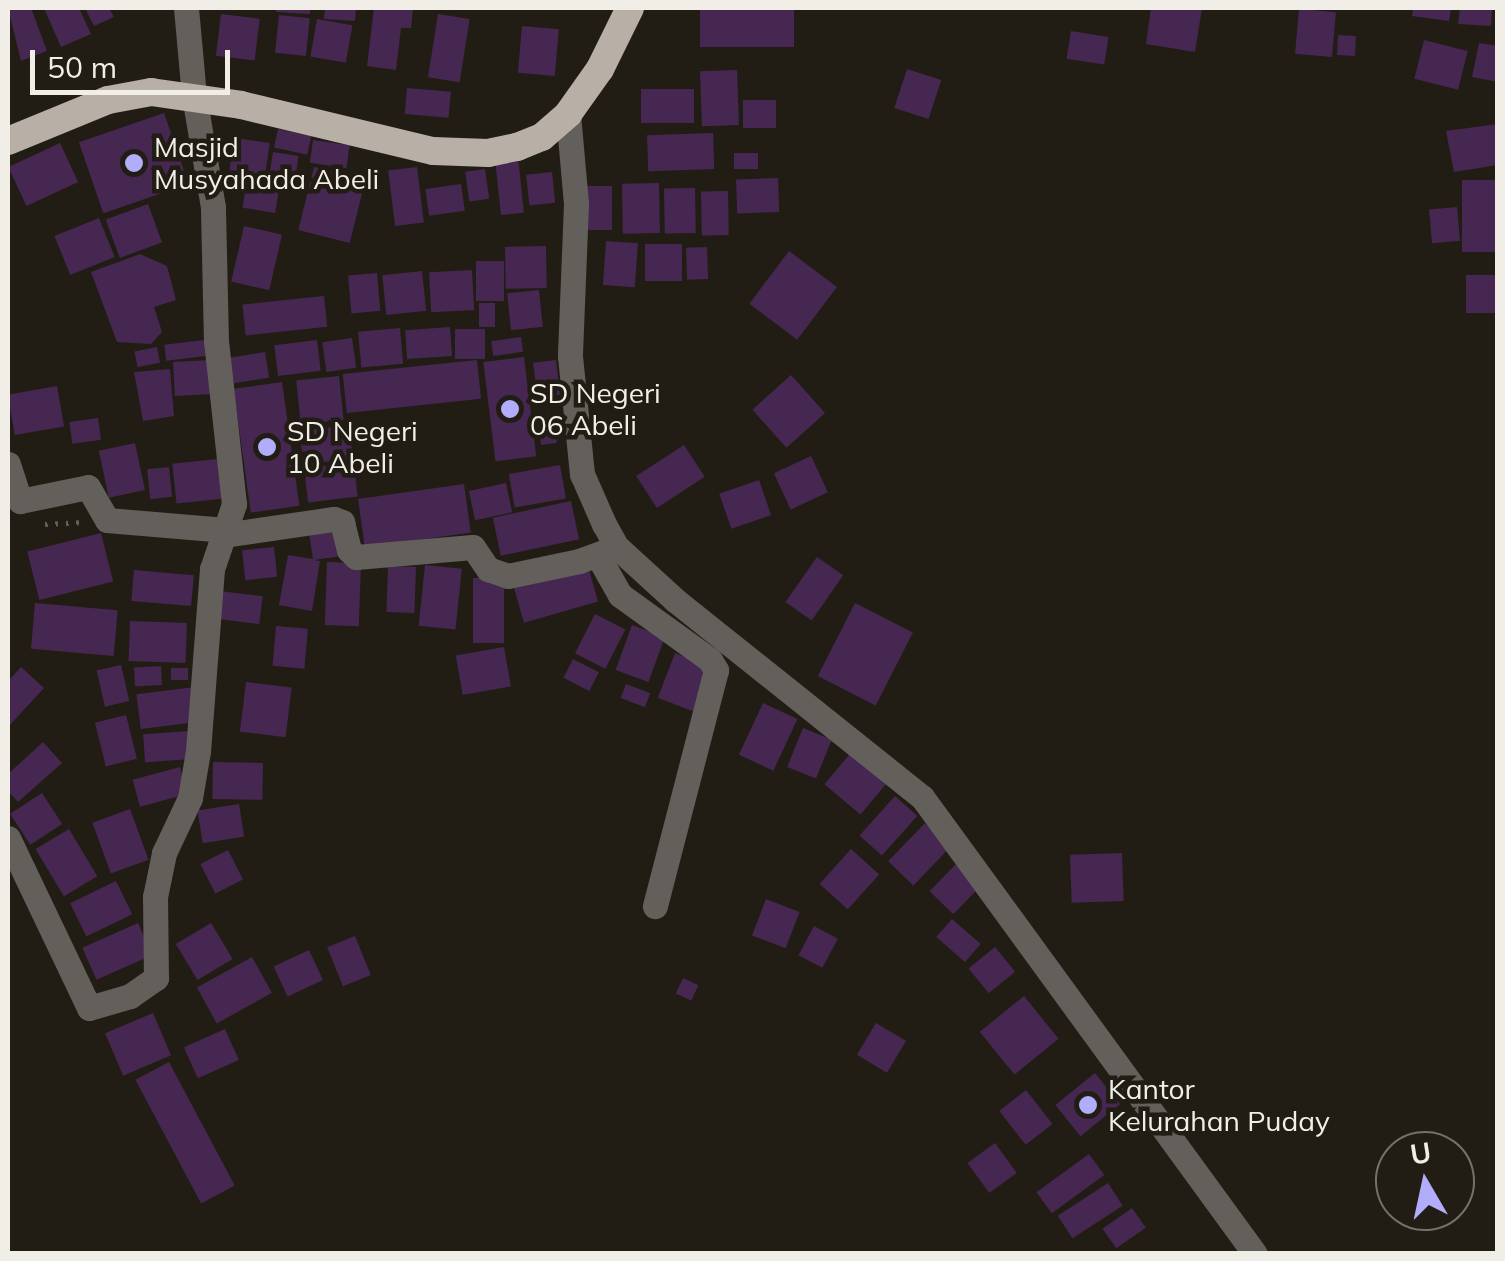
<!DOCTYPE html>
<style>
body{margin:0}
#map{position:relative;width:1505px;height:1261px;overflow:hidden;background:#221d14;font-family:Mulish,sans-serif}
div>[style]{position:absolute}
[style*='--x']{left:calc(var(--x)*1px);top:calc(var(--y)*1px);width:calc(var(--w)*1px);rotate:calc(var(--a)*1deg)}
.building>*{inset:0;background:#452751;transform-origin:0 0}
.path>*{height:5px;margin-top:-2.5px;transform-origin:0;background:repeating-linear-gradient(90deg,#646057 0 2.5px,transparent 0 10.5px)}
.minor>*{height:25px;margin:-12.5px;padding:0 12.5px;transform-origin:12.5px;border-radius:12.5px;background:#635f5b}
.trunk>*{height:28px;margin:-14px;padding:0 14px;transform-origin:14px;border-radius:14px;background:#b8afa6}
.dots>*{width:28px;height:28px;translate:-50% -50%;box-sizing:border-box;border:5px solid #221d14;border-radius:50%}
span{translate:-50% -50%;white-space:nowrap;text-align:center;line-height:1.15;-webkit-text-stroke:9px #221d14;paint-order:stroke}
.poi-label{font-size:28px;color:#f1eee7}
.left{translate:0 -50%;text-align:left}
.frame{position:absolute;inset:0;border:10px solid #f1eee7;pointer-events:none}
.north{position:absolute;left:1375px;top:1131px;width:100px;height:100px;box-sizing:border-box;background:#221d14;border:2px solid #757168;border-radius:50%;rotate:351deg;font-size:28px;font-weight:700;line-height:40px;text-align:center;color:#f1eee7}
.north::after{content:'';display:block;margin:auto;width:35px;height:45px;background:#b1adfa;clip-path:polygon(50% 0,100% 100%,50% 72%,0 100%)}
.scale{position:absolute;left:30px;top:50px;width:200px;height:45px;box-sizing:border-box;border:5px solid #f1eee7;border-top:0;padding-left:12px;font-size:30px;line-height:35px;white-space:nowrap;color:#f1eee7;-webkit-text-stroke:8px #221d14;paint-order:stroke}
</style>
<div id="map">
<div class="building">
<i style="clip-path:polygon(8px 8px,31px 8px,47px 51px,21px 61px)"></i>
<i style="clip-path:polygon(44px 8px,79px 8px,91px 34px,61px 47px)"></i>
<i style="clip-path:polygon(85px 8px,109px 8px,114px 17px,94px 26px)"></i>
<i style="clip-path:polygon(276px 8px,310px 8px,310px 14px,276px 12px)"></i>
<i style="clip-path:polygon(325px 8px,356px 8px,355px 21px,324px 19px)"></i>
<i style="clip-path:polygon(374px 8px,413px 9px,411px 28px,401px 28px,396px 70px,367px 66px)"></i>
<i style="left:700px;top:8px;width:94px;height:39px"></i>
<i style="clip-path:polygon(1151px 8px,1202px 8px,1195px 52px,1146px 44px)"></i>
<i style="clip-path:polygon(1413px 8px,1451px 8px,1449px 21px,1412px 16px)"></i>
<i style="clip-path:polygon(1460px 8px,1492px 8px,1491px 26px,1458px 24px)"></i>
<i style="left:1299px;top:9px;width:37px;height:45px;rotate:5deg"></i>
<i style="left:221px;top:14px;width:39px;height:42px;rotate:7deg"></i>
<i style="left:438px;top:14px;width:32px;height:64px;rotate:9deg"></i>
<i style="left:279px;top:15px;width:31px;height:38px;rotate:6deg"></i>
<i style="left:317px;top:19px;width:36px;height:38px;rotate:10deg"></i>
<i style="left:522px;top:26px;width:37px;height:47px;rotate:5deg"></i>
<i style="left:1071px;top:31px;width:38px;height:28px;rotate:9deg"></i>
<i style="left:1338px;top:35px;width:18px;height:20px;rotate:3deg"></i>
<i style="left:1424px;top:40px;width:45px;height:40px;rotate:14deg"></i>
<i style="clip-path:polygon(1479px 43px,1498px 46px,1498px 82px,1472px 77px)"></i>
<i style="left:907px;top:69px;width:36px;height:41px;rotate:18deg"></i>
<i style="left:737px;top:70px;width:55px;height:37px;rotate:88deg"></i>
<i style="left:407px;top:88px;width:44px;height:26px;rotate:5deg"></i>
<i style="left:694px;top:89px;width:34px;height:53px;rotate:90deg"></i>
<i style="left:776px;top:100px;width:28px;height:33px;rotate:90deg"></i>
<i style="left:164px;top:113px;width:75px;height:90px;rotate:71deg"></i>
<i style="clip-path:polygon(1498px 124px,1498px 165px,1454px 172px,1446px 131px)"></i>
<i style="left:278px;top:129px;width:34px;height:19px;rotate:12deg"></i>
<i style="left:713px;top:133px;width:36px;height:66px;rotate:88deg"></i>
<i style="left:234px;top:138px;width:36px;height:33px;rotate:8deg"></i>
<i style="left:313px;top:140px;width:37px;height:23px;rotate:8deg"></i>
<i style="left:60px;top:143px;width:43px;height:57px;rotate:65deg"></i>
<i style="left:273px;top:152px;width:26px;height:33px;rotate:9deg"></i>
<i style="left:758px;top:153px;width:16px;height:24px;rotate:90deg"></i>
<i style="left:518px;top:157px;width:56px;height:23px;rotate:84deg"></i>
<i style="left:314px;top:167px;width:53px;height:65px;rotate:14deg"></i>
<i style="left:417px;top:167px;width:56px;height:29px;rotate:83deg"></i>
<i style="left:485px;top:169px;width:30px;height:20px;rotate:82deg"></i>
<i style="left:552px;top:172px;width:31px;height:26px;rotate:84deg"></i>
<i style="left:778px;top:178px;width:34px;height:42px;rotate:88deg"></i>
<i style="left:1498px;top:180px;width:72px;height:36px;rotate:90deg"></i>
<i style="left:659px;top:183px;width:50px;height:37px;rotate:89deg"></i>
<i style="left:461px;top:184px;width:27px;height:36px;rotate:82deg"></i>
<i style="left:246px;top:186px;width:33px;height:22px;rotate:9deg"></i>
<i style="left:582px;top:186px;width:30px;height:44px"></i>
<i style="left:695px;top:188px;width:45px;height:31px;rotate:89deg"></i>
<i style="left:728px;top:191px;width:44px;height:27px;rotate:89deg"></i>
<i style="left:148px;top:204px;width:41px;height:45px;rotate:70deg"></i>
<i style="left:1457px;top:207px;width:34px;height:28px;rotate:85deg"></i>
<i style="left:99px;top:218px;width:42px;height:48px;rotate:68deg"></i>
<i style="left:244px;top:226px;width:39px;height:57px;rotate:13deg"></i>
<i style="left:606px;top:241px;width:32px;height:44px;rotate:4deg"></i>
<i style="left:645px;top:244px;width:37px;height:37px"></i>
<i style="left:546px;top:246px;width:42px;height:41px;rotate:89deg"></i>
<i style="left:707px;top:247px;width:32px;height:21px;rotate:88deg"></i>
<i style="left:789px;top:251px;width:60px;height:66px;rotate:37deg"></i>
<i style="clip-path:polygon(140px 254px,167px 266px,176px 300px,154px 307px,162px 332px,151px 344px,117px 342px,91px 272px)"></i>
<i style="left:476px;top:261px;width:28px;height:40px"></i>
<i style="left:472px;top:270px;width:40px;height:43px;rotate:87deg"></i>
<i style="left:422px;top:271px;width:40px;height:40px;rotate:84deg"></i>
<i style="left:377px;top:273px;width:38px;height:29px;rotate:85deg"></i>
<i style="left:1498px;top:275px;width:38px;height:32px;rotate:90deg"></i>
<i style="left:539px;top:290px;width:37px;height:32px;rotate:84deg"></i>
<i style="left:324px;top:296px;width:31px;height:82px;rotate:84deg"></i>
<i style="left:479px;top:303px;width:16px;height:24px"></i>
<i style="left:450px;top:327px;width:29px;height:45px;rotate:86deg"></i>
<i style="left:400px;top:328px;width:36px;height:42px;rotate:85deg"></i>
<i style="left:455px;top:329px;width:30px;height:30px"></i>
<i style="left:521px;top:337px;width:15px;height:30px;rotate:82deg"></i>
<i style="left:352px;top:338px;width:30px;height:30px;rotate:82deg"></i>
<i style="left:204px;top:340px;width:16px;height:40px;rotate:83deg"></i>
<i style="left:317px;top:340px;width:31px;height:43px;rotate:83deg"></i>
<i style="left:157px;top:347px;width:16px;height:23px;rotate:79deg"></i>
<i style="left:265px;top:352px;width:26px;height:36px;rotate:81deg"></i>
<i style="left:524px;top:357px;width:100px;height:41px;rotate:83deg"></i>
<i style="left:211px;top:360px;width:34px;height:38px;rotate:87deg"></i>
<i style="left:477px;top:360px;width:39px;height:135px;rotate:84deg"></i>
<i style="left:556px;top:360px;width:35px;height:23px;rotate:83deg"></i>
<i style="clip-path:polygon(170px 369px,174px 416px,143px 421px,134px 372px)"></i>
<i style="left:791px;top:375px;width:51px;height:52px;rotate:48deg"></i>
<i style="left:339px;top:376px;width:44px;height:43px;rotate:84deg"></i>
<i style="left:282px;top:382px;width:125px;height:49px;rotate:82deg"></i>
<i style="left:57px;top:386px;width:41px;height:50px;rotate:80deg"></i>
<i style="left:553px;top:414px;width:29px;height:16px;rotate:82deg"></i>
<i style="left:98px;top:418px;width:22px;height:29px;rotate:82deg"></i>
<i style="left:349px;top:425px;width:72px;height:50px;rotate:83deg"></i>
<i style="left:135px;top:443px;width:48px;height:37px;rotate:78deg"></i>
<i style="left:684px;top:445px;width:38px;height:57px;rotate:57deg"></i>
<i style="left:811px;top:456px;width:40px;height:41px;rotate:65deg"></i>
<i style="left:227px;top:458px;width:40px;height:55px;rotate:84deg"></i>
<i style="left:560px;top:465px;width:34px;height:52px;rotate:80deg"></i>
<i style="left:169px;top:467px;width:30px;height:22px;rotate:84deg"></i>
<i style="left:759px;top:480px;width:37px;height:42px;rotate:71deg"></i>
<i style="left:506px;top:483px;width:30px;height:38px;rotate:78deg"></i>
<i style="left:464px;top:484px;width:49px;height:107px;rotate:82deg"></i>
<i style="left:571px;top:501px;width:39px;height:80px;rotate:78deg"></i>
<i style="clip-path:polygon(338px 523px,342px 556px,314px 560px,320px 561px,312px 611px,279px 605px,288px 555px,313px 559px,308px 527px)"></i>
<i style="left:101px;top:533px;width:50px;height:76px;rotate:76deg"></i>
<i style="left:274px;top:547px;width:30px;height:32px;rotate:84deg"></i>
<i style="left:817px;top:557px;width:32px;height:55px;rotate:35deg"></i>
<i style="left:327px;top:562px;width:34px;height:63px;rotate:2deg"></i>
<i style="left:587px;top:563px;width:40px;height:77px;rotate:74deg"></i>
<i style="left:425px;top:565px;width:37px;height:61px;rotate:6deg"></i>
<i style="left:388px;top:566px;width:28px;height:46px;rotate:2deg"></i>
<i style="left:134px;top:570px;width:60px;height:31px;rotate:5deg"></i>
<i style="left:473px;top:578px;width:31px;height:65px"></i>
<i style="left:220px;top:591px;width:43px;height:28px;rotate:7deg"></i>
<i style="left:35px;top:603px;width:83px;height:46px;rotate:5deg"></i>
<i style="left:855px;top:603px;width:65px;height:82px;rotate:27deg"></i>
<i style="left:595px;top:614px;width:34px;height:44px;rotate:27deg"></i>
<i style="left:130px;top:621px;width:57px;height:40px;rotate:2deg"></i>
<i style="left:632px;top:625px;width:35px;height:48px;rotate:20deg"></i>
<i style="left:276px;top:626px;width:32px;height:40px;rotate:5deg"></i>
<i style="left:504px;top:647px;width:40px;height:49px;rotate:80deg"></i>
<i style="left:675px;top:653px;width:39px;height:48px;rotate:21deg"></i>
<i style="left:573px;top:659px;width:29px;height:21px;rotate:27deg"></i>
<i style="left:121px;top:665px;width:37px;height:25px;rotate:77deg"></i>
<i style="left:161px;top:666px;width:19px;height:27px;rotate:87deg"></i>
<i style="clip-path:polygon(21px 667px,44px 688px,8px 727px,8px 681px)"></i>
<i style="left:171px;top:668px;width:17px;height:12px"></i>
<i style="left:246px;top:682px;width:46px;height:50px;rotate:7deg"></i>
<i style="left:626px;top:684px;width:26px;height:15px;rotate:21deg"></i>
<i style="left:195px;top:687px;width:35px;height:59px;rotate:83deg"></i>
<i style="left:763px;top:703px;width:38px;height:57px;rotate:25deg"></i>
<i style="left:126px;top:715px;width:45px;height:32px;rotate:76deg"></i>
<i style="left:803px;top:728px;width:31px;height:42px;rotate:22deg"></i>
<i style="left:190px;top:731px;width:28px;height:47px;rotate:86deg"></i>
<i style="clip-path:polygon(43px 742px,62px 763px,18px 802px,8px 791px,8px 774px)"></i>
<i style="left:854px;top:749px;width:47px;height:46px;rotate:40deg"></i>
<i style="left:213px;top:762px;width:50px;height:37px;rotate:1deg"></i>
<i style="left:180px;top:767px;width:28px;height:49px;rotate:75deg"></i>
<i style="left:42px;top:793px;width:37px;height:38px;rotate:57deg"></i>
<i style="left:895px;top:796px;width:30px;height:53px;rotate:42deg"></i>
<i style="left:239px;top:804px;width:33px;height:42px;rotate:81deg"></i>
<i style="left:130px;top:809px;width:54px;height:40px;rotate:70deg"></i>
<i style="left:925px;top:823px;width:35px;height:53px;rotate:44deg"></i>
<i style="left:69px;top:829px;width:55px;height:39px;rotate:59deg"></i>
<i style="left:851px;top:849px;width:38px;height:47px;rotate:42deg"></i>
<i style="left:228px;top:850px;width:33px;height:31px;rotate:63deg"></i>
<i style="left:1122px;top:853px;width:48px;height:52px;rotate:88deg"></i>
<i style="left:956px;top:864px;width:33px;height:38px;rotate:44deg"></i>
<i style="left:116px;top:881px;width:37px;height:51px;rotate:64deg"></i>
<i style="left:766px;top:899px;width:36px;height:39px;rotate:21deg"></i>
<i style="left:952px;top:919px;width:38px;height:24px;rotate:41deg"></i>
<i style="left:138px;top:923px;width:35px;height:61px;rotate:66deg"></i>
<i style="left:211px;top:923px;width:42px;height:41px;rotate:59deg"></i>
<i style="left:814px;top:926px;width:27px;height:33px;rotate:28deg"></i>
<i style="left:355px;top:936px;width:42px;height:30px;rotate:68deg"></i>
<i style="left:995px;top:947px;width:32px;height:34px;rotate:51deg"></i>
<i style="left:309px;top:950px;width:33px;height:39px;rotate:65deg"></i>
<i style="left:252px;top:957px;width:41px;height:63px;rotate:61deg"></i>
<i style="left:683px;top:978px;width:17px;height:17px;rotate:25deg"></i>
<i style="left:1024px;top:996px;width:55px;height:57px;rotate:51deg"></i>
<i style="left:153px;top:1013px;width:46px;height:52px;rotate:67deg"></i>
<i style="left:876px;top:1023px;width:35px;height:37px;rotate:31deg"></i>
<i style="left:225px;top:1029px;width:34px;height:45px;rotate:66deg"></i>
<i style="left:169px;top:1062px;width:140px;height:38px;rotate:62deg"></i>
<i style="left:1095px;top:1073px;width:40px;height:51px;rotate:51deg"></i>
<i style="left:1026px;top:1090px;width:43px;height:34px;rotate:52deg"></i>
<i style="left:995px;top:1143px;width:37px;height:34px;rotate:54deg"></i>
<i style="left:1089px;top:1154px;width:26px;height:65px;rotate:54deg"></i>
<i style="left:1108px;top:1183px;width:27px;height:60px;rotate:57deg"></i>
<i style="left:1132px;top:1208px;width:24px;height:36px;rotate:55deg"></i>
</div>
<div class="path">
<i style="--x:45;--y:524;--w:34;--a:-3"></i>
</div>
<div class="minor">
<i style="--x:568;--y:114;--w:90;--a:84.9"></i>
<i style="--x:576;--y:204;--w:152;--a:92.3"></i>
<i style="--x:570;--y:356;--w:119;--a:84.2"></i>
<i style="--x:582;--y:474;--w:55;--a:66.3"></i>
<i style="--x:604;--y:524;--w:26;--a:61"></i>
<i style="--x:617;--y:547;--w:79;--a:42.4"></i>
<i style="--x:675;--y:600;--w:316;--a:38.6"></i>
<i style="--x:922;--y:797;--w:565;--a:53.92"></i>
<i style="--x:8;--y:464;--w:39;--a:72"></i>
<i style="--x:20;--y:501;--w:69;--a:-11.6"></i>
<i style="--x:88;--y:487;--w:38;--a:60"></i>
<i style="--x:107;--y:520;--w:119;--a:4.8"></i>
<i style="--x:224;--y:535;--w:111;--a:-8.3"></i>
<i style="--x:334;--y:519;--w:9;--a:21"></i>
<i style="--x:342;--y:522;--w:29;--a:76"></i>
<i style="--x:349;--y:550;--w:10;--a:45"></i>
<i style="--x:356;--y:557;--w:117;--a:-4.9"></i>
<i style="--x:473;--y:547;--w:27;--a:56"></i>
<i style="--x:488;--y:569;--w:21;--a:19"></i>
<i style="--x:508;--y:576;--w:73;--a:-11.9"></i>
<i style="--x:579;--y:561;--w:40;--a:-20.2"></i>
<i style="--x:598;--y:556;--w:45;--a:60.6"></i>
<i style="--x:620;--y:595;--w:111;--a:35.8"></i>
<i style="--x:710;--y:660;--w:12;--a:59"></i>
<i style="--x:716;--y:670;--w:244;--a:104.5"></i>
<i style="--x:8;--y:838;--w:188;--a:64.5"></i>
<i style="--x:89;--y:1008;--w:43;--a:-16.3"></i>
<i style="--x:130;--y:996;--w:32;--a:-35"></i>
<i style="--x:156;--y:978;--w:81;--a:-90.7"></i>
<i style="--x:155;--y:897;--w:45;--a:-78.4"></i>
<i style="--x:164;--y:853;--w:61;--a:-64.7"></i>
<i style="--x:190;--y:798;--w:48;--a:-80.3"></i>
<i style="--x:198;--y:751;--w:183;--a:-85.6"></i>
<i style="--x:212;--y:569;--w:69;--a:-71.3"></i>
<i style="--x:234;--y:504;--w:163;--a:-96.3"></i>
<i style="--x:216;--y:342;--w:135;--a:-91.3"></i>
<i style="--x:213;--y:207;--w:113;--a:-99.7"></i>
<i style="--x:194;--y:96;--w:88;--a:-95.2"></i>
</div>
<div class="trunk">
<i style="--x:8;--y:141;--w:108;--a:-22.3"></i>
<i style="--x:108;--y:100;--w:44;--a:-10.5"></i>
<i style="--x:151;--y:92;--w:91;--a:8.2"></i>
<i style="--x:241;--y:105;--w:197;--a:13.5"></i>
<i style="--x:433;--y:151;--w:55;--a:2.1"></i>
<i style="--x:488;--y:153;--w:30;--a:-12"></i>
<i style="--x:517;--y:147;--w:27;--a:-22"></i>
<i style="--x:542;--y:137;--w:35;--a:-41"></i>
<i style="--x:568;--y:114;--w:55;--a:-54.6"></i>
<i style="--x:600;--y:69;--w:68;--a:-63.8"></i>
</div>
<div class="dots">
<i style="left:134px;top:163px;background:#b1adfa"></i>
<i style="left:510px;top:409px;background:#b1adfa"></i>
<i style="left:267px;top:447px;background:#b1adfa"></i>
<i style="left:1088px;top:1105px;background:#b1adfa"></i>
</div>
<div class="poi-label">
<span class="left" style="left:154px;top:163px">Masjid<br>Musyahada Abeli</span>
<span class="left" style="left:530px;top:409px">SD Negeri<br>06 Abeli</span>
<span class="left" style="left:287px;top:447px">SD Negeri<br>10 Abeli</span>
<span class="left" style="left:1108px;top:1105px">Kantor<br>Kelurahan Puday</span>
</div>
<div class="frame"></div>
<div class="north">U</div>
<div class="scale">50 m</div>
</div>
